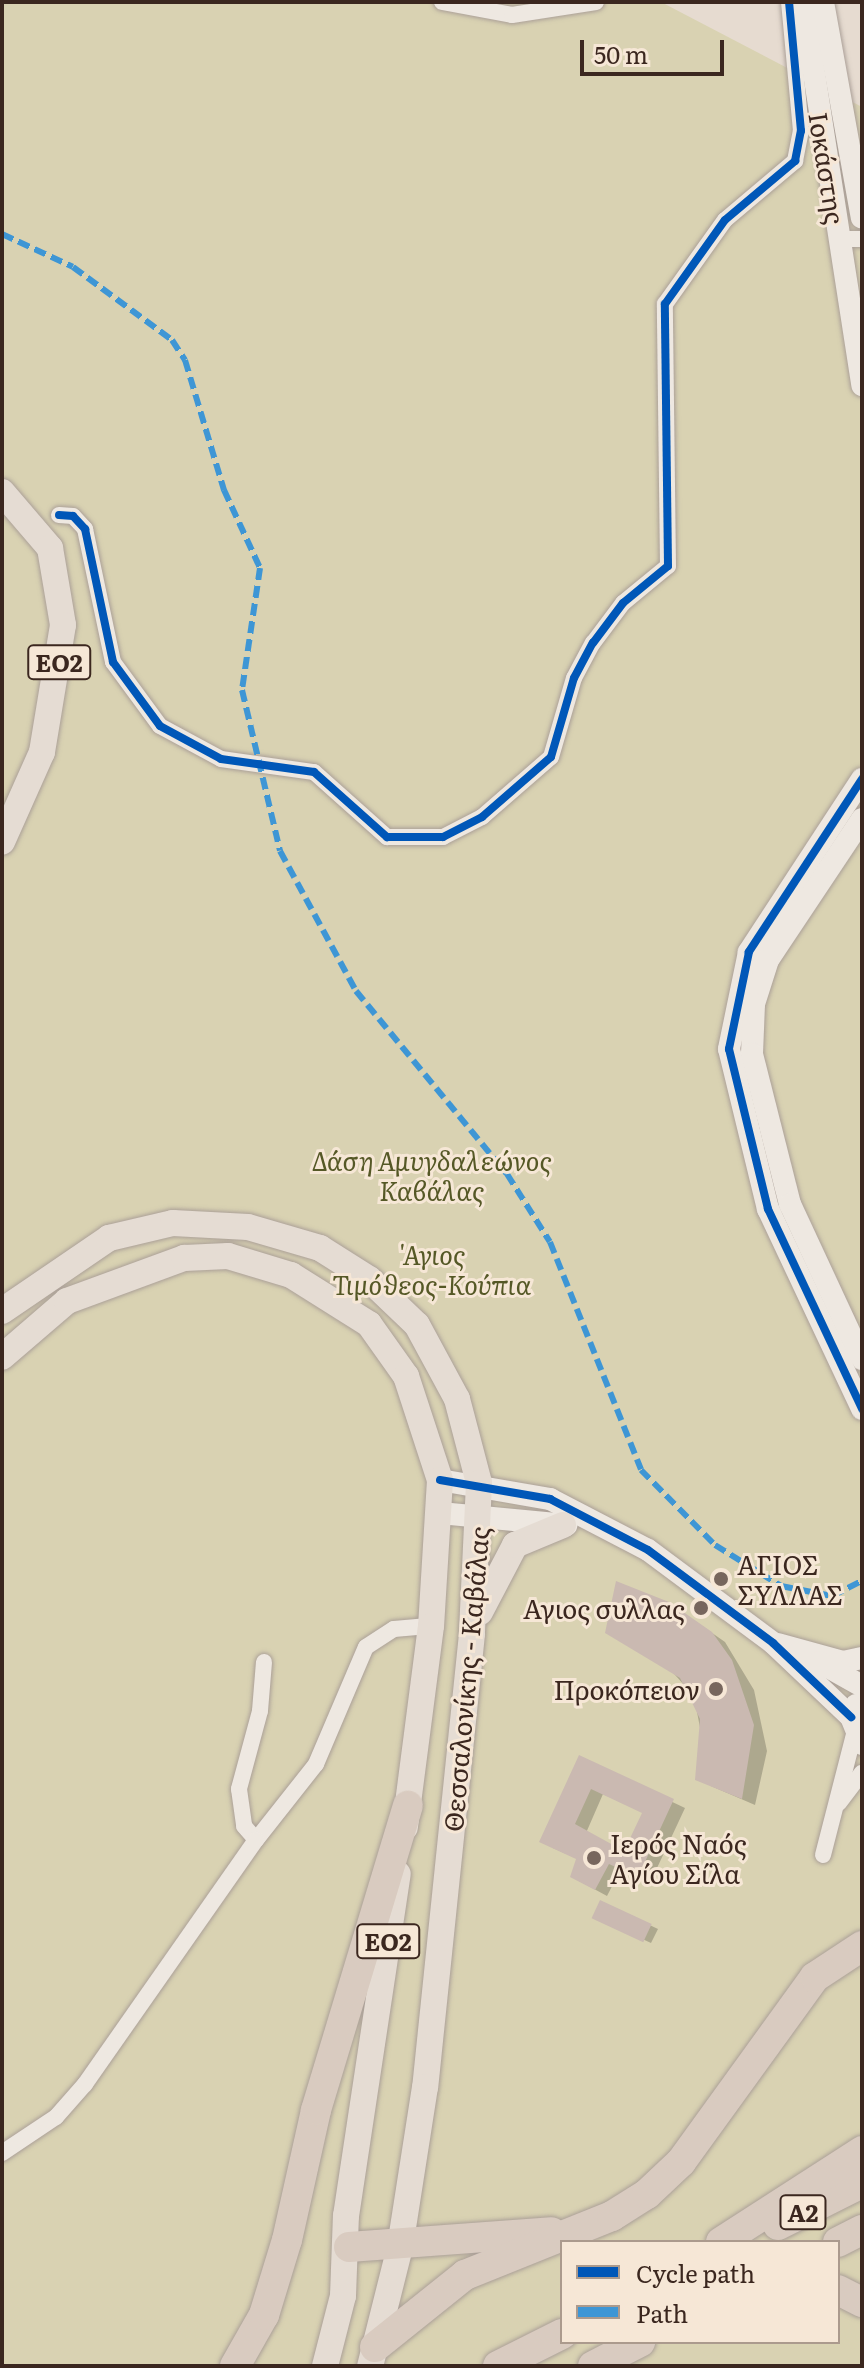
<!DOCTYPE html>
<meta charset="utf-8">
<style>
body{margin:0}
#map{position:relative;width:864px;height:2368px;overflow:hidden;background:#e6dbd0;font-family:Literata,serif}
div>[style]{position:absolute}
[style*='--x']{left:calc(var(--x)*1px);top:calc(var(--y)*1px);width:calc(var(--w)*1px);rotate:calc(var(--a)*1deg)}
.green>*{inset:0;background:#d9d2b2}
.shadow>*{inset:0;background:#0003}
.building>*{inset:0;background:#cab9b1;transform-origin:0 0}
.roads{filter:drop-shadow(0 0 2px #aba098) drop-shadow(0 0 2px #aba098)}
.street>*{height:16px;margin:-8px;padding:0 8px;transform-origin:8px;border-radius:8px;background:#eee8e1}
.secondary>*{height:22px;margin:-11px;padding:0 11px;transform-origin:11px;border-radius:11px;background:#eee8e1}
.primary>*{height:26px;margin:-13px;padding:0 13px;transform-origin:13px;border-radius:13px;background:#e5dcd3}
.highway>*{height:30px;margin:-15px;padding:0 15px;transform-origin:15px;border-radius:15px;background:#d9cbc0}
.quiet>*{height:6px;margin-top:-3px;transform-origin:0;background:repeating-linear-gradient(90deg,#3e96d5 0 12px,transparent 0 18px)}
.cycleway>*{height:8px;margin:-4px;padding:0 4px;transform-origin:4px;border-radius:4px;background:#0057b8}
.dots>*{width:22px;height:22px;translate:-50% -50%;box-sizing:border-box;border:4px solid #f6e7d6;border-radius:50%}
span{translate:-50% -50%;white-space:nowrap;text-align:center;line-height:1.15;-webkit-text-stroke:6px #f6e7d6;paint-order:stroke}
.shield-label span{padding:2px 6px;background:#f6e7d6;border:2px solid;border-radius:6px;-webkit-text-stroke-width:0}
.shield-label{font-size:24px;color:#3b271f;font-weight:700}
.street-label{font-size:26px;color:#3b271f}
.park-label{font-size:26px;color:#555826;font-style:italic}
.poi-label{font-size:26px;color:#3b271f}
.left{translate:0 -50%;text-align:left}
.right{translate:-100% -50%;text-align:right}
.frame{position:absolute;inset:0;border:4px solid #3b271f;pointer-events:none}
.legend{position:absolute;left:560px;top:2240px;width:280px;height:104px;box-sizing:border-box;background:#f6e7d6;border:2px solid #ab9a8d;margin:0;padding:10px 14px;list-style:none;font-size:24px;color:#3b271f}
.legend li{display:flex;align-items:center;gap:16px;height:40px}
.legend b{width:40px;border:2px solid #ab9a8d}
.scale{position:absolute;left:580px;top:40px;width:144px;height:36px;box-sizing:border-box;border:4px solid #3b271f;border-top:0;padding-left:10px;font-size:24px;line-height:28px;white-space:nowrap;color:#3b271f;-webkit-text-stroke:6px #f6e7d6;paint-order:stroke}
</style>
<div id="map">
<div class="green">
<i style="clip-path:polygon(evenodd,2px 2px,661px 2px,862px 107px,862px 2366px,2px 2366px,2px 2px,562px 2242px,838px 2242px,838px 2342px,562px 2342px,562px 2242px)"></i>
</div>
<div class="shadow">
<i style="clip-path:polygon(682px 1612px,725px 1642px,754px 1690px,767px 1751px,755px 1805px,711px 1786px,694px 1696px,667px 1666px)"></i>
<i style="clip-path:polygon(evenodd,580px 1758px,685px 1808px,650px 1883px,621px 1869px,607px 1896px,572px 1877px,578px 1859px,553px 1848px,580px 1758px,603px 1794px,644px 1813px,625px 1854px,586px 1833px,603px 1794px)"></i>
<i style="clip-path:polygon(601px 1902px,658px 1929px,651px 1943px,601px 1920px)"></i>
</div>
<div class="building">
<i style="clip-path:polygon(616px 1581px,669px 1602px,712px 1632px,732px 1660px,754px 1725px,742px 1799px,695px 1780px,700px 1719px,680px 1678px,605px 1633px)"></i>
<i style="clip-path:polygon(evenodd,579px 1755px,674px 1799px,638px 1877px,609px 1864px,595px 1890px,570px 1877px,576px 1859px,539px 1842px,579px 1755px,591px 1789px,642px 1813px,624px 1851px,575px 1824px,591px 1789px)"></i>
<i style="left:600px;top:1900px;width:57px;height:20px;rotate:25deg"></i>
</div>
<div class="roads">
<div class="street">
<i style="--x:442;--y:2;--w:71;--a:10.5"></i>
<i style="--x:512;--y:15;--w:85;--a:-8.8"></i>
<i style="--x:838;--y:239;--w:24;--a:0"></i>
<i style="--x:59;--y:515;--w:14;--a:4"></i>
<i style="--x:73;--y:516;--w:18;--a:47"></i>
<i style="--x:85;--y:529;--w:136;--a:78.1"></i>
<i style="--x:113;--y:662;--w:79;--a:53.7"></i>
<i style="--x:160;--y:726;--w:69;--a:28.4"></i>
<i style="--x:221;--y:759;--w:94;--a:8"></i>
<i style="--x:314;--y:772;--w:98;--a:41.7"></i>
<i style="--x:387;--y:837;--w:56;--a:0"></i>
<i style="--x:443;--y:837;--w:44;--a:-27.1"></i>
<i style="--x:482;--y:817;--w:91;--a:-41"></i>
<i style="--x:551;--y:757;--w:82;--a:-73.8"></i>
<i style="--x:574;--y:678;--w:40;--a:-62"></i>
<i style="--x:593;--y:643;--w:50;--a:-53.1"></i>
<i style="--x:623;--y:603;--w:58;--a:-39.4"></i>
<i style="--x:668;--y:566;--w:262;--a:-90.7"></i>
<i style="--x:665;--y:304;--w:103;--a:-54.5"></i>
<i style="--x:725;--y:220;--w:92;--a:-40.1"></i>
<i style="--x:795;--y:161;--w:31;--a:-79"></i>
<i style="--x:801;--y:131;--w:130;--a:-95.3"></i>
<i style="--x:264;--y:1662;--w:49;--a:94.7"></i>
<i style="--x:260;--y:1711;--w:81;--a:105.1"></i>
<i style="--x:239;--y:1789;--w:37;--a:82"></i>
<i style="--x:244;--y:1826;--w:18;--a:49"></i>
<i style="--x:256;--y:1840;--w:97;--a:-51.7"></i>
<i style="--x:316;--y:1764;--w:127;--a:-66.9"></i>
<i style="--x:366;--y:1647;--w:33;--a:-33"></i>
<i style="--x:394;--y:1629;--w:37;--a:-5"></i>
<i style="--x:839;--y:1803;--w:38;--a:-53"></i>
<i style="--x:823;--y:1855;--w:125;--a:-75.6"></i>
<i style="--x:2;--y:2153;--w:65;--a:-33.7"></i>
<i style="--x:56;--y:2117;--w:44;--a:-48.7"></i>
<i style="--x:85;--y:2084;--w:298;--a:-55"></i>
</div>
<div class="secondary">
<i style="--x:803;--y:2;--w:388;--a:81.2"></i>
<i style="--x:823;--y:2;--w:219;--a:79.8"></i>
<i style="--x:862;--y:779;--w:207;--a:123.2"></i>
<i style="--x:749;--y:952;--w:99;--a:101.7"></i>
<i style="--x:729;--y:1049;--w:165;--a:76.3"></i>
<i style="--x:768;--y:1209;--w:221;--a:64.8"></i>
<i style="--x:862;--y:819;--w:169;--a:123.7"></i>
<i style="--x:768;--y:960;--w:46;--a:107.7"></i>
<i style="--x:754;--y:1004;--w:50;--a:92.3"></i>
<i style="--x:752;--y:1054;--w:155;--a:75.8"></i>
<i style="--x:790;--y:1204;--w:171;--a:65.1"></i>
<i style="--x:440;--y:1480;--w:112;--a:9.8"></i>
<i style="--x:550;--y:1499;--w:110;--a:27.5"></i>
<i style="--x:648;--y:1550;--w:156;--a:36.6"></i>
<i style="--x:773;--y:1643;--w:108;--a:43.5"></i>
<i style="--x:440;--y:1513;--w:127;--a:5.4"></i>
<i style="--x:778;--y:1644;--w:67;--a:15.5"></i>
<i style="--x:843;--y:1662;--w:19;--a:-12"></i>
<i style="--x:819;--y:1662;--w:49;--a:29.2"></i>
<i style="--x:856;--y:1705;--w:13;--a:113"></i>
<i style="--x:851;--y:1717;--w:29;--a:68"></i>
</div>
<div class="primary">
<i style="--x:2;--y:492;--w:74;--a:49.4"></i>
<i style="--x:50;--y:548;--w:78;--a:80.4"></i>
<i style="--x:63;--y:625;--w:129;--a:99.4"></i>
<i style="--x:42;--y:752;--w:98;--a:114"></i>
<i style="--x:2;--y:1311;--w:130;--a:-34.3"></i>
<i style="--x:109;--y:1238;--w:66;--a:-13.2"></i>
<i style="--x:173;--y:1223;--w:75;--a:3.1"></i>
<i style="--x:248;--y:1227;--w:75;--a:16.3"></i>
<i style="--x:320;--y:1248;--w:58;--a:32.3"></i>
<i style="--x:369;--y:1279;--w:66;--a:43.8"></i>
<i style="--x:417;--y:1325;--w:84;--a:61.6"></i>
<i style="--x:457;--y:1399;--w:87;--a:75.3"></i>
<i style="--x:479;--y:1483;--w:151;--a:92.7"></i>
<i style="--x:472;--y:1634;--w:455;--a:95.9"></i>
<i style="--x:425;--y:2087;--w:162;--a:98.9"></i>
<i style="--x:400;--y:2247;--w:123;--a:104.1"></i>
<i style="--x:2;--y:1357;--w:86;--a:-40.7"></i>
<i style="--x:67;--y:1301;--w:125;--a:-20.2"></i>
<i style="--x:184;--y:1258;--w:44;--a:-2.6"></i>
<i style="--x:228;--y:1256;--w:66;--a:16.8"></i>
<i style="--x:291;--y:1275;--w:92;--a:32.1"></i>
<i style="--x:369;--y:1324;--w:64;--a:54.6"></i>
<i style="--x:406;--y:1376;--w:109;--a:71.9"></i>
<i style="--x:440;--y:1480;--w:146;--a:93.5"></i>
<i style="--x:431;--y:1626;--w:203;--a:97.4"></i>
<i style="--x:480;--y:1612;--w:76;--a:-62.4"></i>
<i style="--x:515;--y:1545;--w:52;--a:-22.6"></i>
<i style="--x:325;--y:2366;--w:72;--a:-75.6"></i>
<i style="--x:343;--y:2296;--w:80;--a:-87.9"></i>
<i style="--x:346;--y:2216;--w:346;--a:-81.4"></i>
</div>
<div class="highway">
<i style="--x:778;--y:2225;--w:94;--a:-26.6"></i>
<i style="--x:721;--y:2242;--w:168;--a:-32.8"></i>
<i style="--x:838;--y:2242;--w:27;--a:-27"></i>
<i style="--x:349;--y:2247;--w:203;--a:-4.2"></i>
<i style="--x:838;--y:2290;--w:27;--a:27"></i>
<i style="--x:375;--y:2347;--w:115;--a:-38.7"></i>
<i style="--x:465;--y:2275;--w:158;--a:-21.9"></i>
<i style="--x:612;--y:2216;--w:41;--a:-32.2"></i>
<i style="--x:647;--y:2194;--w:47;--a:-43.3"></i>
<i style="--x:681;--y:2162;--w:228;--a:-54.1"></i>
<i style="--x:815;--y:1977;--w:56;--a:-33.4"></i>
<i style="--x:235;--y:2366;--w:59;--a:-60.4"></i>
<i style="--x:264;--y:2315;--w:78;--a:-73"></i>
<i style="--x:287;--y:2240;--w:133;--a:-77.4"></i>
<i style="--x:316;--y:2110;--w:318;--a:-73.2"></i>
<i style="--x:498;--y:2366;--w:72;--a:-26.6"></i>
<i style="--x:593;--y:2366;--w:53;--a:-27.1"></i>
</div>
</div>
<div class="quiet">
<i style="--x:2;--y:234;--w:78;--a:24.9"></i>
<i style="--x:73;--y:267;--w:123;--a:36.4"></i>
<i style="--x:172;--y:340;--w:24;--a:57"></i>
<i style="--x:185;--y:360;--w:136;--a:73.3"></i>
<i style="--x:224;--y:490;--w:86;--a:65.2"></i>
<i style="--x:260;--y:568;--w:123;--a:98.4"></i>
<i style="--x:242;--y:690;--w:165;--a:76.7"></i>
<i style="--x:280;--y:851;--w:159;--a:61.5"></i>
<i style="--x:356;--y:991;--w:237;--a:50.5"></i>
<i style="--x:507;--y:1174;--w:80;--a:57.7"></i>
<i style="--x:550;--y:1242;--w:245;--a:68.2"></i>
<i style="--x:641;--y:1470;--w:105;--a:45.4"></i>
<i style="--x:715;--y:1545;--w:78;--a:31.8"></i>
<i style="--x:781;--y:1586;--w:52;--a:11.1"></i>
<i style="--x:832;--y:1596;--w:34;--a:-27"></i>
</div>
<div class="cycleway">
<i style="--x:59;--y:515;--w:14;--a:4"></i>
<i style="--x:73;--y:516;--w:18;--a:47"></i>
<i style="--x:85;--y:529;--w:136;--a:78.1"></i>
<i style="--x:113;--y:662;--w:79;--a:53.7"></i>
<i style="--x:160;--y:726;--w:69;--a:28.4"></i>
<i style="--x:221;--y:759;--w:94;--a:8"></i>
<i style="--x:314;--y:772;--w:98;--a:41.7"></i>
<i style="--x:387;--y:837;--w:56;--a:0"></i>
<i style="--x:443;--y:837;--w:44;--a:-27.1"></i>
<i style="--x:482;--y:817;--w:91;--a:-41"></i>
<i style="--x:551;--y:757;--w:82;--a:-73.8"></i>
<i style="--x:574;--y:678;--w:40;--a:-62"></i>
<i style="--x:593;--y:643;--w:50;--a:-53.1"></i>
<i style="--x:623;--y:603;--w:58;--a:-39.4"></i>
<i style="--x:668;--y:566;--w:262;--a:-90.7"></i>
<i style="--x:665;--y:304;--w:103;--a:-54.5"></i>
<i style="--x:725;--y:220;--w:92;--a:-40.1"></i>
<i style="--x:795;--y:161;--w:31;--a:-79"></i>
<i style="--x:801;--y:131;--w:130;--a:-95.3"></i>
<i style="--x:862;--y:779;--w:207;--a:123.2"></i>
<i style="--x:749;--y:952;--w:99;--a:101.7"></i>
<i style="--x:729;--y:1049;--w:165;--a:76.3"></i>
<i style="--x:768;--y:1209;--w:221;--a:64.8"></i>
<i style="--x:440;--y:1480;--w:112;--a:9.8"></i>
<i style="--x:550;--y:1499;--w:110;--a:27.5"></i>
<i style="--x:648;--y:1550;--w:156;--a:36.6"></i>
<i style="--x:773;--y:1643;--w:108;--a:43.5"></i>
</div>
<div class="dots">
<i style="left:721px;top:1579px;background:#77665d"></i>
<i style="left:701px;top:1608px;background:#77665d"></i>
<i style="left:716px;top:1689px;background:#77665d"></i>
<i style="left:594px;top:1858px;background:#77665d"></i>
</div>
<div class="shield-label">
<span style="left:59px;top:662px">ΕΟ2</span>
<span style="left:388px;top:1941px">ΕΟ2</span>
<span style="left:803px;top:2212px">Α2</span>
</div>
<div class="street-label">
<span style="left:828px;top:168px;rotate:81deg">Ιοκάστης</span>
<span style="left:465px;top:1679px;rotate:-85deg">Θεσσαλονίκης - Καβάλας</span>
</div>
<div class="park-label">
<span style="left:432px;top:1175px">Δάση Αμυγδαλεώνος<br>Καβάλας</span>
<span style="left:432px;top:1269px">'Αγιος<br>Τιμόθεος-Κούπια</span>
</div>
<div class="poi-label">
<span class="left" style="left:737px;top:1579px">ΑΓΙΟΣ<br>ΣΥΛΛΑΣ</span>
<span class="right" style="left:685px;top:1608px">Αγιος συλλας</span>
<span class="right" style="left:700px;top:1689px">Προκόπειον</span>
<span class="left" style="left:610px;top:1858px">Ιερός Ναός<br>Αγίου Σίλα</span>
</div>
<div class="frame"></div>
<ul class="legend">
<li><b style="height:10px;background:#0057b8"></b>Cycle path</li>
<li><b style="height:10px;background:#3e96d5"></b>Path</li>
</ul>
<div class="scale">50 m</div>
</div>
